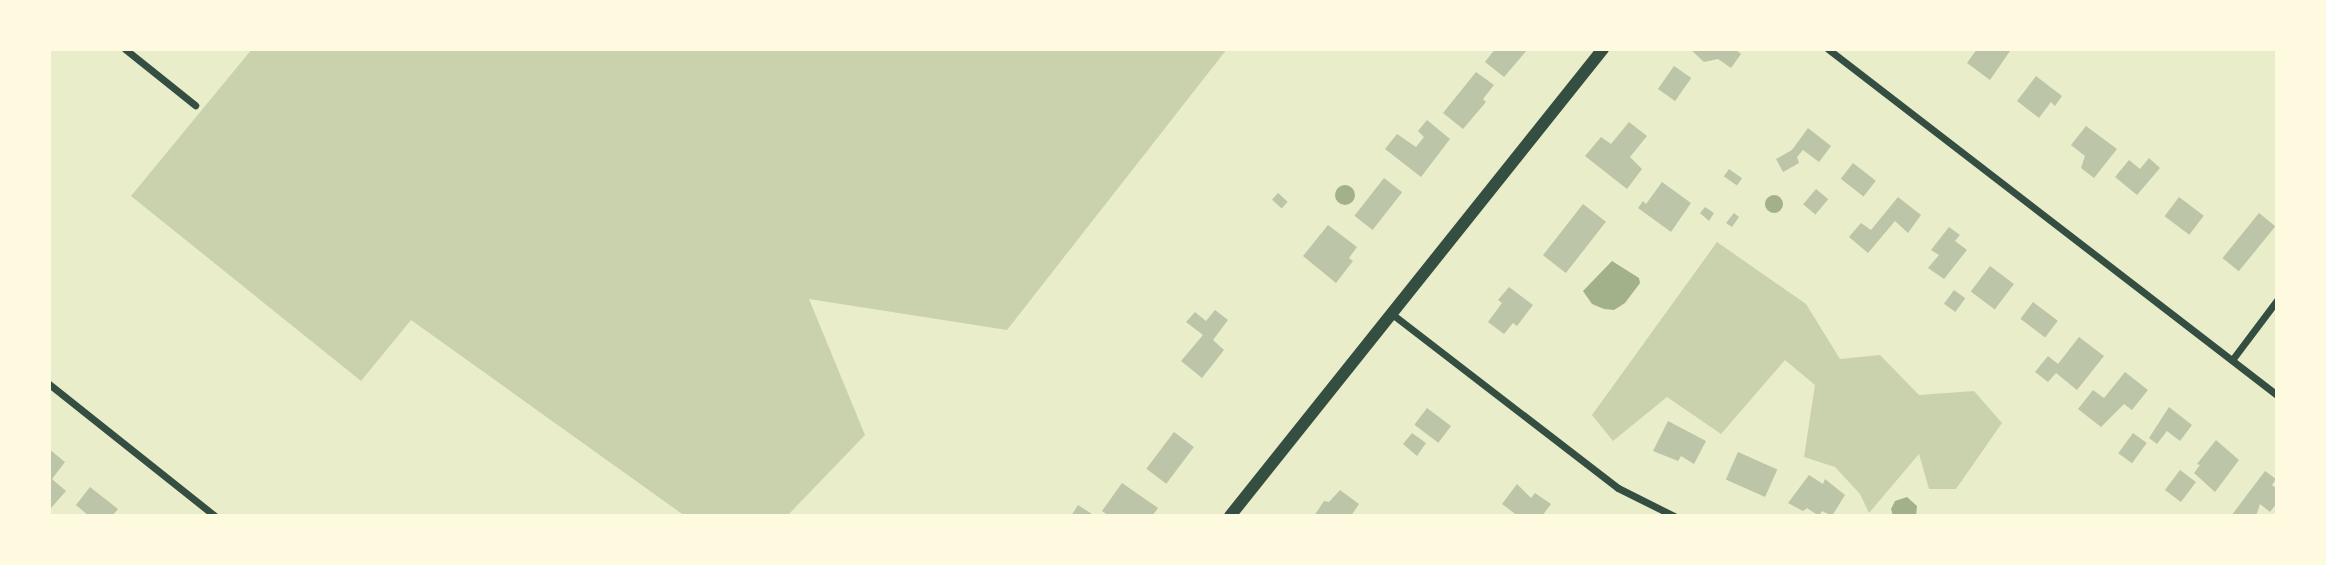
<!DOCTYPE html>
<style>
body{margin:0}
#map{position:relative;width:2326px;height:565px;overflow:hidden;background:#e9edc9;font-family:"Public Sans",sans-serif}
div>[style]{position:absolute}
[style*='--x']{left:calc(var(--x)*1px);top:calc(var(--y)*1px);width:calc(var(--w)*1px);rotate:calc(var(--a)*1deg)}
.green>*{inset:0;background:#cad2ad}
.water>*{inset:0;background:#a3b18a}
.round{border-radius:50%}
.building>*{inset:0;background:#bcc5a7;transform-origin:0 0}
.minor>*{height:7px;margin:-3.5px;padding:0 3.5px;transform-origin:3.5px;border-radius:3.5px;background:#344e41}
.tertiary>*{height:12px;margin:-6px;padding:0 6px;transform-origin:6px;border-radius:6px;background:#344e41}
span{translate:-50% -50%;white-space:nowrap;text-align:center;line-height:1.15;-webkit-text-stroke:5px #fefae0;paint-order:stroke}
.frame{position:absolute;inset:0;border:51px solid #fefae0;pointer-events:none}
</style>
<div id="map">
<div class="green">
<i style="clip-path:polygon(252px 49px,1227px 49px,1007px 330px,809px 299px,865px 435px,787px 516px,685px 516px,411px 320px,361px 381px,131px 196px)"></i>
<i style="clip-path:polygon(1717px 242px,1806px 304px,1840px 359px,1880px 355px,1919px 395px,1974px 391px,2002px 423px,1956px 489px,1929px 489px,1919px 454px,1869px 513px,1860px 494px,1835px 467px,1804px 457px,1815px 385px,1785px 360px,1721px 434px,1667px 397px,1613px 441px,1592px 415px)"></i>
</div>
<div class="water">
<i class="round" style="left:1335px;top:185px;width:20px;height:20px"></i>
<i class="round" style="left:1765px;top:195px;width:18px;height:18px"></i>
<i style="clip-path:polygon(1612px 261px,1639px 278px,1640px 283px,1625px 303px,1614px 310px,1604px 309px,1592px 304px,1583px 291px)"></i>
<i style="clip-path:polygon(1907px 497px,1917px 506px,1916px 516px,1893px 516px,1891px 509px,1895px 501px)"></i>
</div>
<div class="building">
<i style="clip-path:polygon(1495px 49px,1528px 49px,1504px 77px,1485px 62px)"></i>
<i style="clip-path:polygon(1690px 49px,1735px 49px,1741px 54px,1731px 68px,1718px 59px,1704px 62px)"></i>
<i style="clip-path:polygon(1977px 49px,2007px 49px,2010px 51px,1990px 80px,1967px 63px)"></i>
<i style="left:1674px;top:66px;width:21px;height:28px;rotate:35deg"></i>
<i style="clip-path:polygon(1476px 72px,1494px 85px,1483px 99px,1486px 102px,1463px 129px,1443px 113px)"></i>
<i style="clip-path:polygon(2036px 76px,2062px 96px,2055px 106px,2051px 102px,2039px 118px,2017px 101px)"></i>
<i style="clip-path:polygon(1427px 120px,1450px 139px,1421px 177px,1385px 149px,1397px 134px,1416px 147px,1424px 137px,1418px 131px)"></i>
<i style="clip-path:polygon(1629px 122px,1647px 136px,1630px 157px,1642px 169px,1627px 189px,1585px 156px,1601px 137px,1611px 144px)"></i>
<i style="clip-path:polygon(2086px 126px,2117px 149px,2094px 178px,2081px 168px,2085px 156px,2071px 145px)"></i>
<i style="clip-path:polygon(1808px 128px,1831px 146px,1819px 162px,1803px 150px,1797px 157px,1799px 163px,1783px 172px,1776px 159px,1792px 150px)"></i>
<i style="clip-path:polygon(2149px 158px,2160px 168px,2137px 195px,2115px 177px,2129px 160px,2140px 169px)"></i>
<i style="left:1853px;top:163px;width:29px;height:20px;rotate:38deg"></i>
<i style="left:1729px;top:169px;width:16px;height:9px;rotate:35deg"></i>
<i style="left:1384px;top:178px;width:23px;height:48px;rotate:38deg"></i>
<i style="clip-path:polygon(1662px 182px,1691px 203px,1671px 232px,1638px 208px,1643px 201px,1646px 204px)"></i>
<i style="left:1816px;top:189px;width:16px;height:20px;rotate:40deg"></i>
<i style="left:1278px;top:193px;width:13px;height:9px;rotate:42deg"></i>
<i style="clip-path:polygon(1898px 197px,1921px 215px,1908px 233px,1895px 221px,1868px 253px,1849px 237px,1861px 223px,1871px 230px)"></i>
<i style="left:2179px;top:197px;width:31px;height:24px;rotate:37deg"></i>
<i style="left:1583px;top:204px;width:29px;height:65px;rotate:38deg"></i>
<i style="clip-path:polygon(1705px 207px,1714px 213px,1709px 221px,1700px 213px)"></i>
<i style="clip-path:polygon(1734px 213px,1739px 217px,1732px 227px,1726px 223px)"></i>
<i style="left:2259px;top:213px;width:21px;height:58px;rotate:39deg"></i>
<i style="clip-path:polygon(1328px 225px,1357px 247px,1349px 258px,1353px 261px,1336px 283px,1303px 256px)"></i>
<i style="clip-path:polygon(1949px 227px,1960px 235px,1955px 241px,1967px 250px,1944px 279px,1928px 268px,1939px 255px,1931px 250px)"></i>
<i style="left:1990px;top:266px;width:30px;height:32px;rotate:37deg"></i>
<i style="clip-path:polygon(1509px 287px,1533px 305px,1517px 326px,1513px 323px,1504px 334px,1488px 322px,1502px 303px,1498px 300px)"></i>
<i style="left:1954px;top:290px;width:14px;height:17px;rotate:36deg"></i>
<i style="left:2033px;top:302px;width:31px;height:21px;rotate:37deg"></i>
<i style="clip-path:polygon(1215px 310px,1228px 320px,1213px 340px,1224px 350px,1202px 378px,1181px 361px,1203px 335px,1186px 322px,1195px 312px,1206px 321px)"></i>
<i style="clip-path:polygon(2079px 337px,2104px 356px,2077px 390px,2056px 373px,2048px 382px,2035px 372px,2048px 356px,2058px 364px)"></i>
<i style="clip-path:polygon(2125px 372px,2148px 390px,2132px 410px,2124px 404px,2101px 427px,2078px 409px,2093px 390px,2104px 398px)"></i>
<i style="clip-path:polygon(2169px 407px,2192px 425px,2180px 441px,2167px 431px,2157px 444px,2149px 438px)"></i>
<i style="left:1427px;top:408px;width:30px;height:21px;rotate:37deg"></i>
<i style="clip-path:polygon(1668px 421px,1706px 441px,1694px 464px,1681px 456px,1678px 461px,1653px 451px)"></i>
<i style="left:1174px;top:432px;width:25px;height:46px;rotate:37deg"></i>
<i style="clip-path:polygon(1412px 433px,1426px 443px,1417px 456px,1403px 444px)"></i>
<i style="left:2133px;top:433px;width:17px;height:25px;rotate:36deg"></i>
<i style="clip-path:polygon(2216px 440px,2239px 460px,2215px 492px,2194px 473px,2200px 465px,2197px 464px)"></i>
<i style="clip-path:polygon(49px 449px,65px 462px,52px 479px,66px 491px,51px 508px)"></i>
<i style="left:1738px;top:452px;width:43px;height:30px;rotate:24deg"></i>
<i style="left:2180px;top:470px;width:20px;height:25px;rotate:37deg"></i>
<i style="clip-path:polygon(2265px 471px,2276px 479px,2272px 485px,2277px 489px,2277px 503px,2270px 512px,2260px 504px,2256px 516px,2231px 516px)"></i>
<i style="clip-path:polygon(1809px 475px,1823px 484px,1825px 479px,1845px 495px,1832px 516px,1822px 511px,1819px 516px,1807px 508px,1803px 511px,1788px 503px)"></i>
<i style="clip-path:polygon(1122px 483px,1158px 508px,1152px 516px,1109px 516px,1102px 511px)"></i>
<i style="clip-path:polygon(1517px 484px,1531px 498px,1535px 493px,1551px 504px,1542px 516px,1518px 516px,1502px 504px)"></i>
<i style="clip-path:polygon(90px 487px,118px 509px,112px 516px,89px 516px,76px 505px)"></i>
<i style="clip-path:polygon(1340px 490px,1359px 504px,1351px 516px,1314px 516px,1324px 501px,1329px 502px)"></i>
<i style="clip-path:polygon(1078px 505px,1095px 516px,1071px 516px)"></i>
</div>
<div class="minor">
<i style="--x:125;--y:49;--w:90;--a:38.7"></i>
<i style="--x:1828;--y:49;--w:567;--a:37.62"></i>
<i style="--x:1392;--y:314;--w:285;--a:37.6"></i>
<i style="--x:1618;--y:488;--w:63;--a:26.6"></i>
<i style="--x:2232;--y:360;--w:75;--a:-53.1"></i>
<i style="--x:49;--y:384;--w:212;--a:38.5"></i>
</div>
<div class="tertiary">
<i style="--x:1230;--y:516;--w:598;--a:-51.39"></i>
</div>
<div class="frame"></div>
</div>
